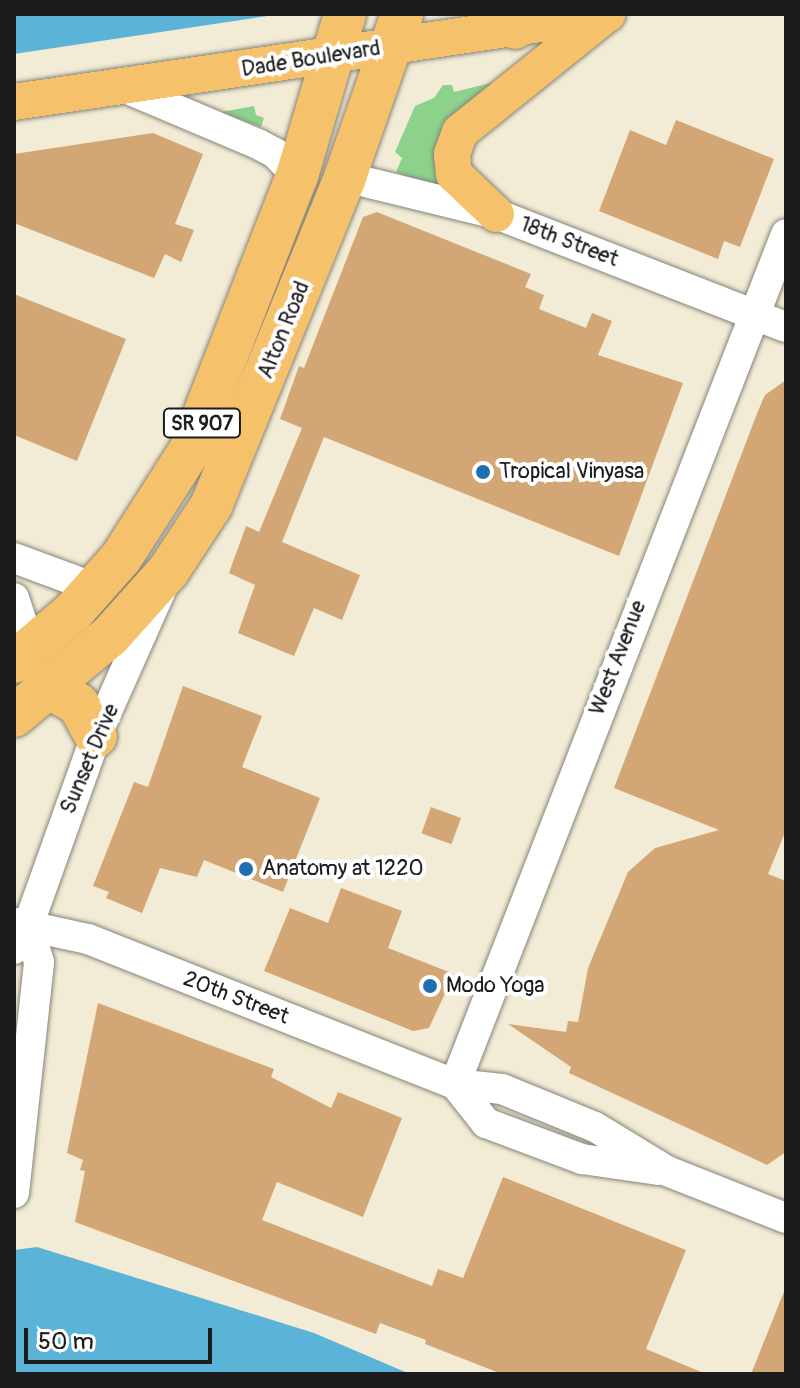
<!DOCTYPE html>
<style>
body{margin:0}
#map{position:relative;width:800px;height:1388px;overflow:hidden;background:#f2ecd6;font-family:Pangolin,sans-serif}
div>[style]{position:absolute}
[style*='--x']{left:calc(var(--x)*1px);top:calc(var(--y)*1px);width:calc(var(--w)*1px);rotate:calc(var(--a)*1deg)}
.green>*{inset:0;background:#8cd28c}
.water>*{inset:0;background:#5bb4d8}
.building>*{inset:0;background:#d2a775;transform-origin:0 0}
.roads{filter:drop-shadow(0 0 2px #878479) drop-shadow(0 0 2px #878479)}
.minor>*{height:30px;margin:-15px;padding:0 15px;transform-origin:15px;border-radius:15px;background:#fff}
.major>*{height:36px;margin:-18px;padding:0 18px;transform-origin:18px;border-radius:18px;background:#f5c16b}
.highway>*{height:42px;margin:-21px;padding:0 21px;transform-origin:21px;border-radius:21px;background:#f5c16b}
.dots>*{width:22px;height:22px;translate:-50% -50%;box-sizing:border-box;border:4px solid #fff;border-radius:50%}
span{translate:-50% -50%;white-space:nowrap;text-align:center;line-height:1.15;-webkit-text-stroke:8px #fff;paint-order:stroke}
.shield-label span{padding:2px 6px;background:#fff;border:2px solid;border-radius:6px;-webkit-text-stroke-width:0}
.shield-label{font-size:20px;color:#1c1c1c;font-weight:700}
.street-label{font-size:22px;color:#1c1c1c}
.poi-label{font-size:22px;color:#1c1c1c}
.left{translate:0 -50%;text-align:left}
.frame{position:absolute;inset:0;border:16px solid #1c1c1c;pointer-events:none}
.scale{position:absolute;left:24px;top:1328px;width:188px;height:36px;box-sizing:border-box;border:4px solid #1c1c1c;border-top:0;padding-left:10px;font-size:24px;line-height:28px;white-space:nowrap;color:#1c1c1c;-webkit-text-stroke:6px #fff;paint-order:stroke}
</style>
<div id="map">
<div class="green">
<i style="clip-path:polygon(515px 77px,444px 191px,396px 172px,402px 158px,395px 152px,415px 106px,434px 98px,443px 85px,452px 85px,454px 92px)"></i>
<i style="clip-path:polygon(254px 106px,256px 115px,264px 118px,261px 127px,221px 112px)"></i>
</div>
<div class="water">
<i style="clip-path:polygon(14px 14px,281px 14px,14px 54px)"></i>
<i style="clip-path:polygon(37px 1247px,314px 1333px,410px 1374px,14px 1374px,14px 1250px)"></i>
</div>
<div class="building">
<i style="clip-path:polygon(676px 120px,774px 159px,740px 247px,724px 241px,718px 259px,599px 211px,630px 130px,666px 145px)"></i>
<i style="clip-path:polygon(153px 133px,203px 154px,175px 224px,194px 230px,181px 262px,165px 254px,154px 278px,14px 223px,14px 154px)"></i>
<i style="clip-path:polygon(377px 212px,531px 274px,525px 287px,544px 295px,539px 309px,586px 328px,592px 313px,612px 321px,598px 355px,683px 383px,619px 556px,324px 437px,282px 542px,360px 575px,342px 620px,314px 608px,294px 656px,238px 633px,255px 585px,229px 573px,246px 526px,259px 532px,302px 428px,280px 419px,299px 366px,304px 368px,363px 217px)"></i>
<i style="clip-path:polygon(14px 294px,126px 339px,77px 461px,14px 435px)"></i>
<i style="clip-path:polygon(786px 380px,786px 830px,768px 874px,786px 881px,786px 1152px,767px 1165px,569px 1073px,571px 1067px,508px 1024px,566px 1032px,568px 1021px,578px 1022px,588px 968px,628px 872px,655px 848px,719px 830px,614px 788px,758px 411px,765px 395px)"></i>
<i style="clip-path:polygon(183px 686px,262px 716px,242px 767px,320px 798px,283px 892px,204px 860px,197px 877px,160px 868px,142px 913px,106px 898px,109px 892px,93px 886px,134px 782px,148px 787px)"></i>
<i style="left:431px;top:807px;width:32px;height:28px;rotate:20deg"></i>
<i style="clip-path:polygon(341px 888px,402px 911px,388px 948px,454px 974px,429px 1028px,413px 1031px,264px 971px,290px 908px,328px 923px)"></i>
<i style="clip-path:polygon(98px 1003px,274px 1069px,271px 1077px,331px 1108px,338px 1092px,402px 1118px,363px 1217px,277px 1182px,262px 1220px,432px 1286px,438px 1269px,463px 1278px,503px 1177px,686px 1250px,646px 1349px,706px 1374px,502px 1374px,425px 1344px,426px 1340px,380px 1323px,376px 1334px,75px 1222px,85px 1171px,80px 1170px,83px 1160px,67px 1153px)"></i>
<i style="clip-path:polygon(785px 1289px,786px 1374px,751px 1374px)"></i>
</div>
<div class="roads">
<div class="minor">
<i style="--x:123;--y:87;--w:147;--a:22.9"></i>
<i style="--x:258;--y:144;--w:19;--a:28"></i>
<i style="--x:275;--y:153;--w:32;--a:46"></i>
<i style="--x:345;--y:177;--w:155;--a:13.8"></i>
<i style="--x:496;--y:214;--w:311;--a:21.3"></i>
<i style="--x:14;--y:558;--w:86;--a:20.3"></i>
<i style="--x:14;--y:598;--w:25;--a:72"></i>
<i style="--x:22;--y:622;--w:34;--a:90"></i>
<i style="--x:14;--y:923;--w:76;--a:12.2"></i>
<i style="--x:88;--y:939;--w:395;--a:21.6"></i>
<i style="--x:455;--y:1084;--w:47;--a:6.1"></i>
<i style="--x:502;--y:1089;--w:100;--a:22.2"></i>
<i style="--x:595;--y:1127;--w:84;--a:31.4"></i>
<i style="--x:667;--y:1171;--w:128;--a:21.6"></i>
<i style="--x:14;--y:949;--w:27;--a:-59"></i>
<i style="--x:28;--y:926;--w:202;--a:-70.3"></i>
<i style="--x:96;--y:736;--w:160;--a:-66"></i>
<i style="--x:455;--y:1084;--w:912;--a:-68.72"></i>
<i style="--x:455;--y:1084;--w:50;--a:51.5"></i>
<i style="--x:486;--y:1123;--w:103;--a:20.6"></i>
<i style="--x:582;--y:1159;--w:77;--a:8.2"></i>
<i style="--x:14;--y:1193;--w:232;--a:-83.8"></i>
<i style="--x:39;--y:962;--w:38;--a:-107"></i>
</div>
<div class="major">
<i style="--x:14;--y:102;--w:600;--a:-8.43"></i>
<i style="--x:496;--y:214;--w:58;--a:-136.4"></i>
<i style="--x:454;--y:174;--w:20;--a:-96"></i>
<i style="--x:452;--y:154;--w:23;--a:-70"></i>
<i style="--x:460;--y:132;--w:184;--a:-38.8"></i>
</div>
<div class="highway">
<i style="--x:493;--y:14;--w:26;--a:32"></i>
<i style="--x:14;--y:662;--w:77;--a:-40.3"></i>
<i style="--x:73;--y:612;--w:72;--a:-48.4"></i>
<i style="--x:121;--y:558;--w:128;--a:-57.4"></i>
<i style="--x:190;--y:450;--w:294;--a:-68.7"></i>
<i style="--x:297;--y:176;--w:169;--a:-73.5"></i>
<i style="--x:51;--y:689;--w:31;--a:29"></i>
<i style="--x:78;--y:704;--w:37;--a:61"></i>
<i style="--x:14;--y:716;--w:125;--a:-39.8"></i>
<i style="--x:110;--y:636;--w:89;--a:-48.2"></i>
<i style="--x:169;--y:570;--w:77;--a:-56.7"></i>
<i style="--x:211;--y:506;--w:355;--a:-67.8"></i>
<i style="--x:345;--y:177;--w:173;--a:-70.7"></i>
</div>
</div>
<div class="dots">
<i style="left:483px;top:472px;background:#1f6fb2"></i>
<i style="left:246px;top:869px;background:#1f6fb2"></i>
<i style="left:430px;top:986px;background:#1f6fb2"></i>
</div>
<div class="shield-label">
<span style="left:202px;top:423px">SR 907</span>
</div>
<div class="street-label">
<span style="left:311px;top:59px;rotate:-9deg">Dade Boulevard</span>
<span style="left:569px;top:242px;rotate:21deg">18th Street</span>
<span style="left:284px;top:330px;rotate:-68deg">Alton Road</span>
<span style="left:618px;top:658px;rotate:-69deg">West Avenue</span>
<span style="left:90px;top:759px;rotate:-67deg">Sunset Drive</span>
<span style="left:236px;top:998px;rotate:21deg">20th Street</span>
</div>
<div class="poi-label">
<span class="left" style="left:499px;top:472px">Tropical Vinyasa</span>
<span class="left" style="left:262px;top:869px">Anatomy at 1220</span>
<span class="left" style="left:446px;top:986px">Modo Yoga</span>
</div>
<div class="frame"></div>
<div class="scale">50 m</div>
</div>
